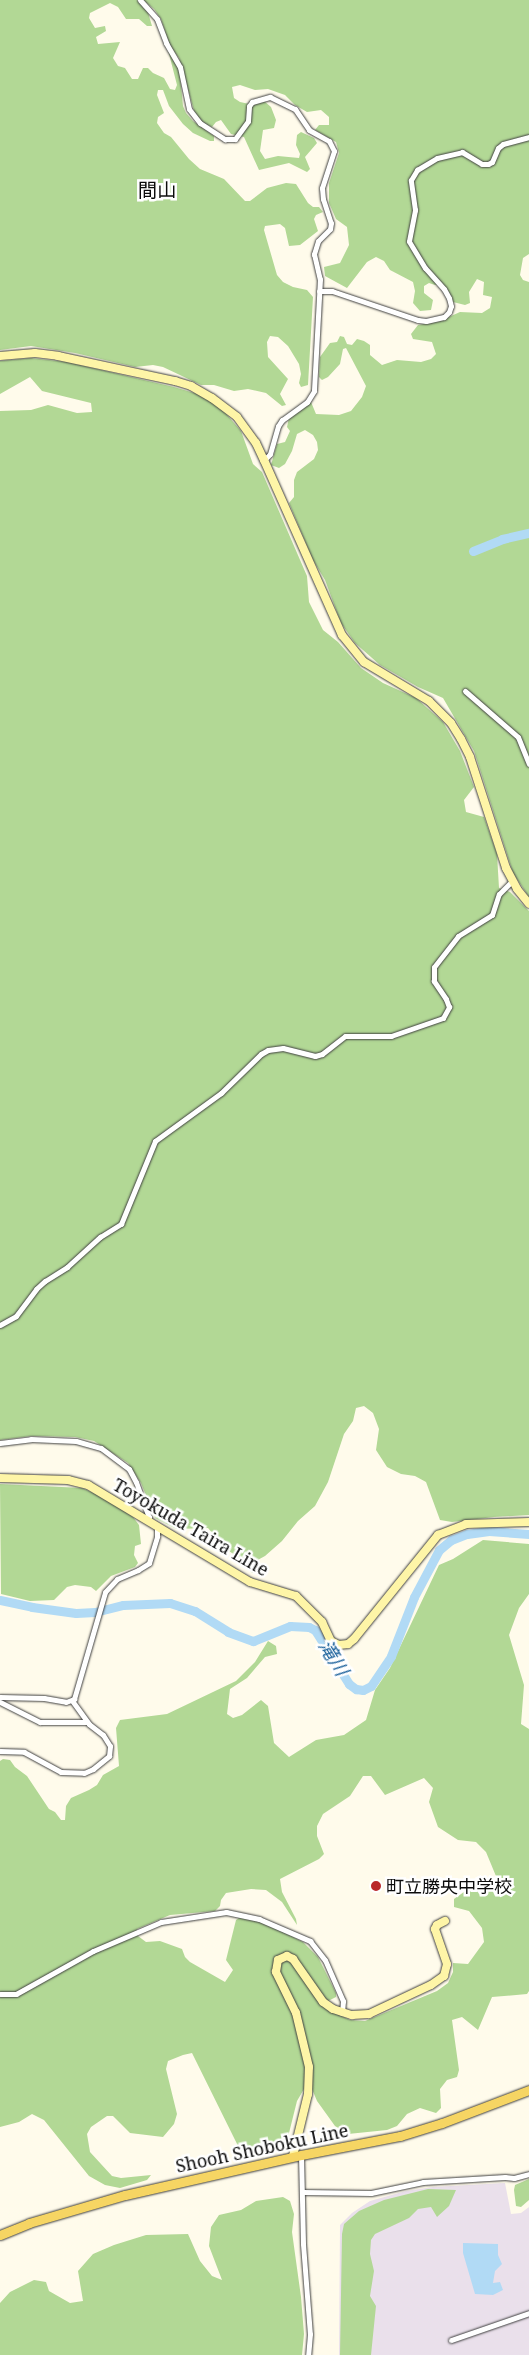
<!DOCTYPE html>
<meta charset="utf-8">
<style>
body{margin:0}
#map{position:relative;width:529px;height:2355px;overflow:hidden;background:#fffbeb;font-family:"Noto Serif","Noto Sans JP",serif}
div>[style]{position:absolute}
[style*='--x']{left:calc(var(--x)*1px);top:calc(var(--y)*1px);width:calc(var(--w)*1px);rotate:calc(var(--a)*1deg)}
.industrial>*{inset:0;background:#eae0eb}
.forest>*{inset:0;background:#b2d895}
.water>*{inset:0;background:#b1daf5}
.river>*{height:9px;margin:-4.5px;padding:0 4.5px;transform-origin:4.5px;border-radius:4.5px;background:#b1daf5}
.roads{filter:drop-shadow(0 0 1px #3f3f3f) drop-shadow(0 0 1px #3f3f3f)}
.street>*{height:5px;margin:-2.5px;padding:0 2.5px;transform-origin:2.5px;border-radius:2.5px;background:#fff}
.secondary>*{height:8px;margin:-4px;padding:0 4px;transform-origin:4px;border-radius:4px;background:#fef5a7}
.primary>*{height:9px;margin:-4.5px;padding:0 4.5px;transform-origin:4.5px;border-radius:4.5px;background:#f6d563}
.dots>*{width:14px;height:14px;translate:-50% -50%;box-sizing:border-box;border:2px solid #fff;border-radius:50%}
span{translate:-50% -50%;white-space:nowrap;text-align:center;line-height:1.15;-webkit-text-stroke:5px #fff;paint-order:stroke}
.street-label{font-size:18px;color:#0c0c0c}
.poi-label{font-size:18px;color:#0c0c0c}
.left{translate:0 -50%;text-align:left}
.neighbourhood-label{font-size:19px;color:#0c0c0c}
.water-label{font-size:19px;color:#185f9a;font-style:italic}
</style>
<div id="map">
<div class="industrial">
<i style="clip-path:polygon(505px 2183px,511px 2214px,521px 2213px,529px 2207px,529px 2355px,339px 2355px,340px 2225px,352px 2213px,370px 2201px,406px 2191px,433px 2187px)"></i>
</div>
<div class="forest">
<i style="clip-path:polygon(0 0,137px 0,147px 9px,152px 26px,147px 26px,139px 19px,126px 19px,118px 7px,110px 3px,90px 13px,89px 18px,95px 28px,105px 26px,106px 31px,96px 37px,98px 44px,120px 42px,113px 58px,118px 66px,125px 68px,132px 79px,138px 79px,143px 68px,148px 68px,153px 73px,164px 78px,170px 89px,175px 90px,177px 85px,168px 50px,176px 60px,180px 76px,183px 106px,186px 113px,193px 121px,214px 136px,214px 141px,210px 141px,193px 133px,183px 124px,169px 106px,163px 90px,158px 90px,157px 95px,164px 113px,158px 117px,157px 123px,164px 133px,171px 137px,189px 159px,200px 169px,224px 179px,245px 201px,250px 201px,267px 188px,286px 183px,296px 184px,308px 203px,313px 207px,319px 207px,323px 212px,316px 215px,314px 219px,318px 231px,300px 245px,289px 246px,285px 228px,280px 224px,265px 226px,264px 230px,277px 275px,283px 282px,293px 287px,307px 290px,313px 297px,308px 385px,301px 387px,299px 383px,301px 374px,299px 364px,288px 346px,278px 337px,270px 336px,267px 342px,268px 357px,288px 379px,280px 394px,286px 405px,282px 406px,266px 393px,248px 389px,234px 391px,214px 385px,201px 385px,163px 367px,153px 365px,135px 367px,75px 353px,31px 346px,0 350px)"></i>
<i style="clip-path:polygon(143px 0,529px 0,529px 254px,523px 258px,520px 275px,523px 280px,529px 282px,529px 897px,513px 873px,474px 751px,443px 698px,418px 687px,380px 665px,355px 643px,341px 623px,325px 580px,313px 560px,289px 503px,294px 497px,294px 480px,297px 472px,314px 459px,318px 450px,317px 442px,313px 435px,305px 430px,297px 434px,292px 451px,285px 464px,279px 468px,271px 465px,277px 444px,285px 442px,290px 431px,287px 427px,289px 418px,311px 402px,316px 414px,339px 415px,351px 411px,362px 397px,366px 386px,346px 348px,343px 349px,340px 364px,328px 377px,322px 380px,319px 377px,320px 357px,330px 343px,337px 342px,340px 336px,344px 337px,347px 344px,352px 345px,357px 339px,364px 341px,370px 345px,370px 355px,382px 365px,397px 360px,421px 362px,431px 359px,436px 354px,432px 342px,413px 339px,411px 334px,418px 325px,440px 321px,460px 312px,482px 313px,490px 308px,492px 297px,483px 295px,484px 282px,477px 279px,469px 292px,470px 303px,465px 305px,453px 302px,442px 283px,435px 285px,429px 283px,424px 286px,424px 293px,433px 300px,431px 310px,420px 311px,413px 303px,415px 291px,413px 282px,390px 270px,384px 261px,376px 257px,367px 262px,347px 288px,325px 276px,324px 267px,340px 263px,349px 245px,347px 227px,336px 219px,329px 203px,329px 183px,339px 153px,336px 142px,315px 130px,319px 125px,329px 125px,329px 117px,321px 110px,307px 112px,295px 105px,285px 95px,268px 89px,255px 90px,240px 85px,232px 87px,234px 98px,240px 102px,254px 105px,264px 101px,271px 107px,276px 120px,274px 128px,263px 130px,260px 151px,265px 159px,278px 156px,299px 158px,300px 154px,296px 145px,297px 135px,301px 132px,314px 138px,317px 143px,305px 157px,310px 169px,307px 172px,289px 163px,259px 170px,244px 137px,231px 134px,221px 120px,216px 122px,212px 127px,203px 123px,195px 114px,179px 58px,170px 46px,161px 19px,154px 9px)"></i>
<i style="clip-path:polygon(31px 358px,67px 362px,174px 387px,201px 395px,222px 409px,241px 431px,253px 464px,262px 472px,307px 576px,309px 602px,323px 630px,338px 642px,361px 668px,383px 683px,416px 698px,443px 722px,460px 751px,474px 787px,464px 800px,466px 812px,484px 817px,497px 854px,499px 888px,510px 892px,529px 911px,529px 1515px,494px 1517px,452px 1522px,440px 1520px,426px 1482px,415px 1476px,401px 1474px,387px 1467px,376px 1450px,379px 1429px,373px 1413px,364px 1406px,356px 1408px,353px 1421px,344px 1434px,328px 1482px,315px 1506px,298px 1521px,282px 1541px,265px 1556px,254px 1562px,255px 1573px,252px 1573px,241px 1559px,226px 1549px,208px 1528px,176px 1529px,155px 1518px,141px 1483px,128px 1463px,94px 1441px,75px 1437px,32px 1436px,0 1440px,0 411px,31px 410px,48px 405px,77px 413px,92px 412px,91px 403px,42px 391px,30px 377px,0 394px,0 361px)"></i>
<i style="clip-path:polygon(0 1484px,82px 1488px,105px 1498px,133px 1517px,139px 1525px,141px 1544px,135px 1546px,134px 1555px,138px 1563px,135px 1567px,111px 1576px,96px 1591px,91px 1587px,75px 1585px,67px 1587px,54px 1600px,30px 1601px,1px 1594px)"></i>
<i style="clip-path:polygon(evenodd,483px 1540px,529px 1544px,529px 1594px,519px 1608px,509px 1635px,524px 1685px,521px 1724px,529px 1729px,529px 1991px,527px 1994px,492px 1997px,478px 2030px,462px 2017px,452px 2020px,459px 2070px,457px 2077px,447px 2080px,440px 2089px,441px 2108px,436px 2113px,420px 2108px,407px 2114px,397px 2126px,387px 2130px,348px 2134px,335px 2126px,317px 2101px,312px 2089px,304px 2089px,297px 2101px,286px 2145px,275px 2152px,253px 2158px,242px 2154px,192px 2053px,183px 2055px,168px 2061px,166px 2069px,177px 2114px,174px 2124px,163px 2137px,130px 2133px,113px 2116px,107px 2116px,91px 2127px,87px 2134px,90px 2152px,112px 2176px,121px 2178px,151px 2175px,147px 2180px,120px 2188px,105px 2185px,89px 2176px,44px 2120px,32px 2114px,19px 2122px,0 2127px,0 1761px,3px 1759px,10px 1760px,15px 1767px,27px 1776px,49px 1809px,55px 1812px,61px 1820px,65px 1820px,66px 1806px,71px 1798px,89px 1790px,97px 1785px,103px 1775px,119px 1766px,116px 1728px,120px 1720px,167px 1714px,236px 1681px,255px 1662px,268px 1641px,276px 1646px,277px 1654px,265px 1657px,247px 1678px,230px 1689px,227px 1714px,233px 1718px,242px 1715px,261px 1700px,268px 1706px,274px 1743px,289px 1757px,316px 1740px,344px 1735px,366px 1720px,375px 1690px,390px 1668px,439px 1565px,453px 1559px,483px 1540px,363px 1776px,371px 1776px,385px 1795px,424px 1778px,433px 1788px,429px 1802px,438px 1827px,458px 1840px,476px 1842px,486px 1852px,498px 1881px,464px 1892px,454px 1899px,454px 1907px,469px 1911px,482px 1928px,484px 1942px,468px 1964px,453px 1963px,453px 1972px,448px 1983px,437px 1991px,365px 2021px,350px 2020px,326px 2009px,328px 2001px,336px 1997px,336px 1993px,318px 1957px,303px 1942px,269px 1925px,249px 1918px,239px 1918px,236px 1920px,226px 1960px,233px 1970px,225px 1982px,190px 1962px,185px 1957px,182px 1949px,160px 1941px,146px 1942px,138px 1936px,137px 1929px,170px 1915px,215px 1911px,220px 1906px,221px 1900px,226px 1893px,251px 1889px,266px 1890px,282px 1902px,297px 1925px,296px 1919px,282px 1892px,280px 1879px,319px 1859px,324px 1854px,317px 1836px,317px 1826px,323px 1814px,350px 1796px,363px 1776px)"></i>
<i style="clip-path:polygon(529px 2179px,529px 2200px,521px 2207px,516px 2206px,514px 2190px,515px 2185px)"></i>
<i style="clip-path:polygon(428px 2189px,456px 2190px,449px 2206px,437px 2217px,431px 2207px,418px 2209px,409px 2218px,375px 2234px,371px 2240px,370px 2254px,374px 2271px,370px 2296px,376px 2306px,371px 2355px,340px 2355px,342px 2234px,344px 2224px,359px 2211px,384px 2200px)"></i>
<i style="clip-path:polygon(283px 2197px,290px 2201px,294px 2214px,292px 2232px,301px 2297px,304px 2334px,302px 2355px,0 2355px,0 2303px,10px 2292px,34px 2280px,46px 2282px,49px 2291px,70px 2303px,83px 2301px,78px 2271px,93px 2254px,114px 2245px,146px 2235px,188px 2234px,200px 2261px,212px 2276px,222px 2280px,209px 2246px,211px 2227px,219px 2215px,241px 2210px,256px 2201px)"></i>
</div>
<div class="water">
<i style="clip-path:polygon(463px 2243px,498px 2244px,498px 2255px,502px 2264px,495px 2271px,493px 2283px,500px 2282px,503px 2290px,493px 2295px,475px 2294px,463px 2253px)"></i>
</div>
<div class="river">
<i style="--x:473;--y:551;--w:31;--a:-22"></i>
<i style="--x:502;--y:539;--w:28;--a:-13"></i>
<i style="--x:0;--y:1600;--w:33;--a:12"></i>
<i style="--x:32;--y:1607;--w:44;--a:7.8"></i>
<i style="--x:76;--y:1613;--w:19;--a:-3"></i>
<i style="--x:95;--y:1612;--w:29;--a:-14"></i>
<i style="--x:123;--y:1605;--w:47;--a:-2.4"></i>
<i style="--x:170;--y:1603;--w:26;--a:18"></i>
<i style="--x:195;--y:1611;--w:39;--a:32"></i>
<i style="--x:228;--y:1632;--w:27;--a:20"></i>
<i style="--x:253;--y:1641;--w:40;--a:-22"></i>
<i style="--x:290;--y:1626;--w:19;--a:3"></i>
<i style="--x:309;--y:1627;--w:7;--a:27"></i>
<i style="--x:315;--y:1630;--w:64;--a:57.8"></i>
<i style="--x:349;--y:1684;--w:9;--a:36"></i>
<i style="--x:356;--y:1689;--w:7;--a:8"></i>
<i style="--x:363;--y:1690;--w:9;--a:-27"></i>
<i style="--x:371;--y:1686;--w:36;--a:-56"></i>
<i style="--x:391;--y:1656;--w:63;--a:-68.7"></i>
<i style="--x:414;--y:1597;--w:53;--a:-62"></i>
<i style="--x:439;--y:1550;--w:16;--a:-40"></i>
<i style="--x:451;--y:1540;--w:17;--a:-21"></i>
<i style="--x:467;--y:1534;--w:22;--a:-8"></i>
<i style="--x:489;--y:1531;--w:40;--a:4.3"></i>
</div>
<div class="roads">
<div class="street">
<i style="--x:140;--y:0;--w:25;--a:48"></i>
<i style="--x:157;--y:19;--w:26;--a:69"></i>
<i style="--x:166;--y:43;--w:28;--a:60"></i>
<i style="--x:180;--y:67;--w:43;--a:77.9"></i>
<i style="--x:189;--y:109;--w:18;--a:52"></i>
<i style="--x:200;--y:123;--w:30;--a:33"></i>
<i style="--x:225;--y:139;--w:10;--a:0"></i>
<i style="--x:235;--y:139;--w:22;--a:-54"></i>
<i style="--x:248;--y:121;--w:15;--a:-86"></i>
<i style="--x:249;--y:106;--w:5;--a:-53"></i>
<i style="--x:252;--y:102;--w:19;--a:-16"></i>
<i style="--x:270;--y:97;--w:28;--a:26"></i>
<i style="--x:295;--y:109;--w:25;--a:56"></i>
<i style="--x:309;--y:130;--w:23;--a:29"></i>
<i style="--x:329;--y:141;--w:11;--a:63"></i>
<i style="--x:334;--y:151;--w:39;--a:108"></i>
<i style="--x:322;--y:188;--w:11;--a:85"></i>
<i style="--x:323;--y:199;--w:25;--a:72"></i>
<i style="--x:331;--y:223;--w:6;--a:99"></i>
<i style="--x:330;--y:229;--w:17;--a:135"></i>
<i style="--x:318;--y:241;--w:14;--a:107"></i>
<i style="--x:314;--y:254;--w:26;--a:77"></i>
<i style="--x:320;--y:279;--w:112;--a:93.1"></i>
<i style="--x:314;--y:391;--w:13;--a:122"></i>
<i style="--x:307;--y:402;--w:31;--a:144"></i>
<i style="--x:282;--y:420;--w:7;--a:124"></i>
<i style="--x:278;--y:426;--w:29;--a:106"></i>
<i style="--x:270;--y:454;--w:8;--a:135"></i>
<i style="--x:319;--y:291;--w:13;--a:0"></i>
<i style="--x:332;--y:291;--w:91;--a:18.6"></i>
<i style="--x:418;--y:320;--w:8;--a:7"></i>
<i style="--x:426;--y:321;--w:18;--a:-13"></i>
<i style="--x:444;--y:317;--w:7;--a:-45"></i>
<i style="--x:449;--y:312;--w:6;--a:-72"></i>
<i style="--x:451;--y:306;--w:8;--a:-104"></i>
<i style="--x:449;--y:298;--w:10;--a:-119"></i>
<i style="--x:444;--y:289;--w:28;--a:-132"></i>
<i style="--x:425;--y:268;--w:31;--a:-121"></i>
<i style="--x:409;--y:241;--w:32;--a:-79"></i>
<i style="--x:415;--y:210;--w:30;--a:-98"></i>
<i style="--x:411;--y:180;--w:12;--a:-59"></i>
<i style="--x:417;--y:170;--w:23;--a:-31"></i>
<i style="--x:437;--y:158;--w:26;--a:-13"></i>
<i style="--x:462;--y:152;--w:23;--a:31"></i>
<i style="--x:482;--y:164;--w:6;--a:0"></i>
<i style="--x:488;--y:164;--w:4;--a:-27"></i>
<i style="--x:492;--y:162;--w:15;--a:-67"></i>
<i style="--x:498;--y:148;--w:6;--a:-39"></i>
<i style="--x:503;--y:144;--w:27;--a:-15"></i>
<i style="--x:465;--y:691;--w:70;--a:41"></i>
<i style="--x:518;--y:737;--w:29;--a:68"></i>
<i style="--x:0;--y:1325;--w:18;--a:-29"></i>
<i style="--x:16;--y:1316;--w:34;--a:-53"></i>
<i style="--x:36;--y:1289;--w:12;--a:-42"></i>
<i style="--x:45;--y:1281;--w:26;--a:-32"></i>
<i style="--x:67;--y:1267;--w:45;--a:-42.3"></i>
<i style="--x:100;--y:1237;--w:25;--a:-32"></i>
<i style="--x:121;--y:1224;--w:90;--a:-67.7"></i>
<i style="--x:155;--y:1141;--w:82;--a:-36"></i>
<i style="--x:221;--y:1093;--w:56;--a:-44.3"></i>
<i style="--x:261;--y:1054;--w:8;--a:-30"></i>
<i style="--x:268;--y:1050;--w:15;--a:-8"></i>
<i style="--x:283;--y:1048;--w:33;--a:14"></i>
<i style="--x:315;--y:1056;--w:7;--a:-16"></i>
<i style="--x:322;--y:1054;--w:29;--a:-38"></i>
<i style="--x:345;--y:1036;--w:46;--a:0"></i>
<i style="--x:391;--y:1036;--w:55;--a:-19.1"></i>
<i style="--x:443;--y:1018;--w:13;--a:-61"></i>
<i style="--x:449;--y:1007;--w:9;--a:-111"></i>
<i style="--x:446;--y:999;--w:22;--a:-124"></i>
<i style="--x:434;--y:981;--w:14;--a:-90"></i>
<i style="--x:434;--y:967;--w:39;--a:-52"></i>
<i style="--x:458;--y:936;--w:40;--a:-32"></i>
<i style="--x:492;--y:915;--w:22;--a:-72"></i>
<i style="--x:499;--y:894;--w:18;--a:-45"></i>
<i style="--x:0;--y:1443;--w:31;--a:-7"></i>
<i style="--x:31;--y:1439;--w:45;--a:2.5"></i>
<i style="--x:76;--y:1441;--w:26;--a:16"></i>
<i style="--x:101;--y:1448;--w:35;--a:37"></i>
<i style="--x:129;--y:1469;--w:15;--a:62"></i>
<i style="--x:136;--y:1482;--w:37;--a:70"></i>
<i style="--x:149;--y:1517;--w:4;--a:104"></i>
<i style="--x:0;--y:1697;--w:44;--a:1.3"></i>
<i style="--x:44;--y:1698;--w:22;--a:10"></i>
<i style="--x:66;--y:1702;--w:9;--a:-21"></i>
<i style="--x:74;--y:1699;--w:111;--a:-73.8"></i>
<i style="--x:105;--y:1592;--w:18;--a:-47"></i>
<i style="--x:117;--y:1579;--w:23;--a:-23"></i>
<i style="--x:138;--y:1570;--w:13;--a:-32"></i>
<i style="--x:149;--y:1563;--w:28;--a:-73"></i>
<i style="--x:157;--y:1536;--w:10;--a:-90"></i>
<i style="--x:0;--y:1702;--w:45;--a:26.6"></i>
<i style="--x:40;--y:1722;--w:47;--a:0"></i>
<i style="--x:0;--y:1751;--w:24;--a:2"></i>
<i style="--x:24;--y:1752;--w:42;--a:28.4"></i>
<i style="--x:61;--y:1772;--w:23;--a:2"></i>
<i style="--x:84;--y:1773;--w:10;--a:-24"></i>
<i style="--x:93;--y:1769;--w:21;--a:-39"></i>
<i style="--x:109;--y:1756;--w:10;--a:-84"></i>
<i style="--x:110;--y:1746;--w:13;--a:-122"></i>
<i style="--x:103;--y:1735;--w:18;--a:-142"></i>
<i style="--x:89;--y:1724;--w:29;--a:-126"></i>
<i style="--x:0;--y:1994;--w:16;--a:0"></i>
<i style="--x:16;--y:1994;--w:88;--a:-29.2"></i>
<i style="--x:93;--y:1951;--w:74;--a:-23.1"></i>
<i style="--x:161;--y:1922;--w:66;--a:-8.7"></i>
<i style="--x:226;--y:1912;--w:34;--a:12"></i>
<i style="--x:259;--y:1919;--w:56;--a:23.3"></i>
<i style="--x:310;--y:1941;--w:24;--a:52"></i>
<i style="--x:325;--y:1960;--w:45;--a:66.3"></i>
<i style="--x:343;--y:2001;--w:12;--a:95"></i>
<i style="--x:301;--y:2155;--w:89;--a:88.7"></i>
<i style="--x:303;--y:2244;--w:90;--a:85.6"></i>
<i style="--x:310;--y:2334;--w:21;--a:95"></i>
<i style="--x:303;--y:2192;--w:68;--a:0.8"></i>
<i style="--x:371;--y:2193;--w:53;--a:-11.9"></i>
<i style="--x:423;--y:2182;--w:82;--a:-3.5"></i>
<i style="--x:505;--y:2177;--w:9;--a:6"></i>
<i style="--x:514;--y:2178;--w:16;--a:-15"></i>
<i style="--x:451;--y:2340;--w:83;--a:-19.1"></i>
</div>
<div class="secondary">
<i style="--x:0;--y:356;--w:35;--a:-5"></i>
<i style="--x:35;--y:353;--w:23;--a:7"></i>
<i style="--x:58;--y:356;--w:120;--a:12.1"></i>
<i style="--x:175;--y:381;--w:17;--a:17"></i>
<i style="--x:191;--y:386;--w:24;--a:30"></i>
<i style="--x:212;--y:398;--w:31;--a:37"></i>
<i style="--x:237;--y:417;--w:32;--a:54"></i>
<i style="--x:256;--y:443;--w:19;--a:65"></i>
<i style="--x:264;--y:460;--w:192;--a:66"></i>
<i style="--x:342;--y:635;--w:35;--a:51"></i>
<i style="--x:364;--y:662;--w:76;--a:31"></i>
<i style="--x:429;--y:701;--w:31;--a:45"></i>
<i style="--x:451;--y:723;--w:19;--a:58"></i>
<i style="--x:461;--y:739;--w:20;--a:63"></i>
<i style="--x:470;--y:757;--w:117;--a:72"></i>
<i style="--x:506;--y:868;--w:24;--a:62"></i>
<i style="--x:517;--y:889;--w:19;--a:51"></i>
<i style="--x:0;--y:1478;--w:68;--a:1.7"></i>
<i style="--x:68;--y:1480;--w:21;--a:14"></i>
<i style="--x:88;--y:1485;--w:189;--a:30.9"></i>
<i style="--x:250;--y:1582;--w:48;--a:16.9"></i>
<i style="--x:296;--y:1596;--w:37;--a:45"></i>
<i style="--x:322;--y:1622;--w:21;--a:65"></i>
<i style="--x:331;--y:1641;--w:9;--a:27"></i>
<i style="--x:339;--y:1645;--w:9;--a:-6"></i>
<i style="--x:348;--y:1644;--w:8;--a:-40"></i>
<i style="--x:354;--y:1639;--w:134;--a:-51.1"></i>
<i style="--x:438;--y:1535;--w:30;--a:-21"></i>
<i style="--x:466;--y:1524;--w:63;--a:-1.8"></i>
<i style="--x:293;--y:2156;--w:64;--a:-76.4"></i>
<i style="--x:308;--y:2094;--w:27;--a:-88"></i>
<i style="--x:309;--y:2067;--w:56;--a:-103.5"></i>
<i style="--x:296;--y:2013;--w:46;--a:-116"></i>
<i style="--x:276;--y:1972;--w:12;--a:-81"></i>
<i style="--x:278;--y:1960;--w:10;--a:-24"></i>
<i style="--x:287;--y:1956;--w:7;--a:27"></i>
<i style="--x:293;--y:1959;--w:52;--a:55.1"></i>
<i style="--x:323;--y:2002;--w:12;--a:35"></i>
<i style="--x:333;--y:2009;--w:20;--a:18"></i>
<i style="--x:352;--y:2015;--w:17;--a:-3"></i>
<i style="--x:369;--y:2014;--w:68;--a:-25.1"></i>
<i style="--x:431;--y:1985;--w:16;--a:-35"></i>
<i style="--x:444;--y:1976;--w:12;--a:-76"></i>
<i style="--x:447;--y:1964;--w:37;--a:-109"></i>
<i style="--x:435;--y:1929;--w:4;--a:-63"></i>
<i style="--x:437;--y:1925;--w:9;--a:-27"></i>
</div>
<div class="primary">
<i style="--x:0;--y:2235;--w:31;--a:-22"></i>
<i style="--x:29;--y:2223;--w:100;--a:-16.3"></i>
<i style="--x:125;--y:2195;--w:180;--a:-12.8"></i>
<i style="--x:301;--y:2155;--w:101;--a:-10.9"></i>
<i style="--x:400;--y:2136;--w:44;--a:-17.2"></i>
<i style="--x:442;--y:2123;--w:93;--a:-20.8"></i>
</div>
</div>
<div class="dots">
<i style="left:376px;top:1886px;background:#b9272b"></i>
</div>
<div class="street-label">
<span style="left:191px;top:1527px;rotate:30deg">Toyokuda Taira Line</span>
<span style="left:262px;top:2148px;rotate:-12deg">Shooh Shoboku Line</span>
</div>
<div class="poi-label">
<span class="left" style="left:386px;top:1886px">町立勝央中学校</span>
</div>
<div class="neighbourhood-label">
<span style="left:157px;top:191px">間山</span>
</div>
<div class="water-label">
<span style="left:333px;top:1658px;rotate:58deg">滝川</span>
</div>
</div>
